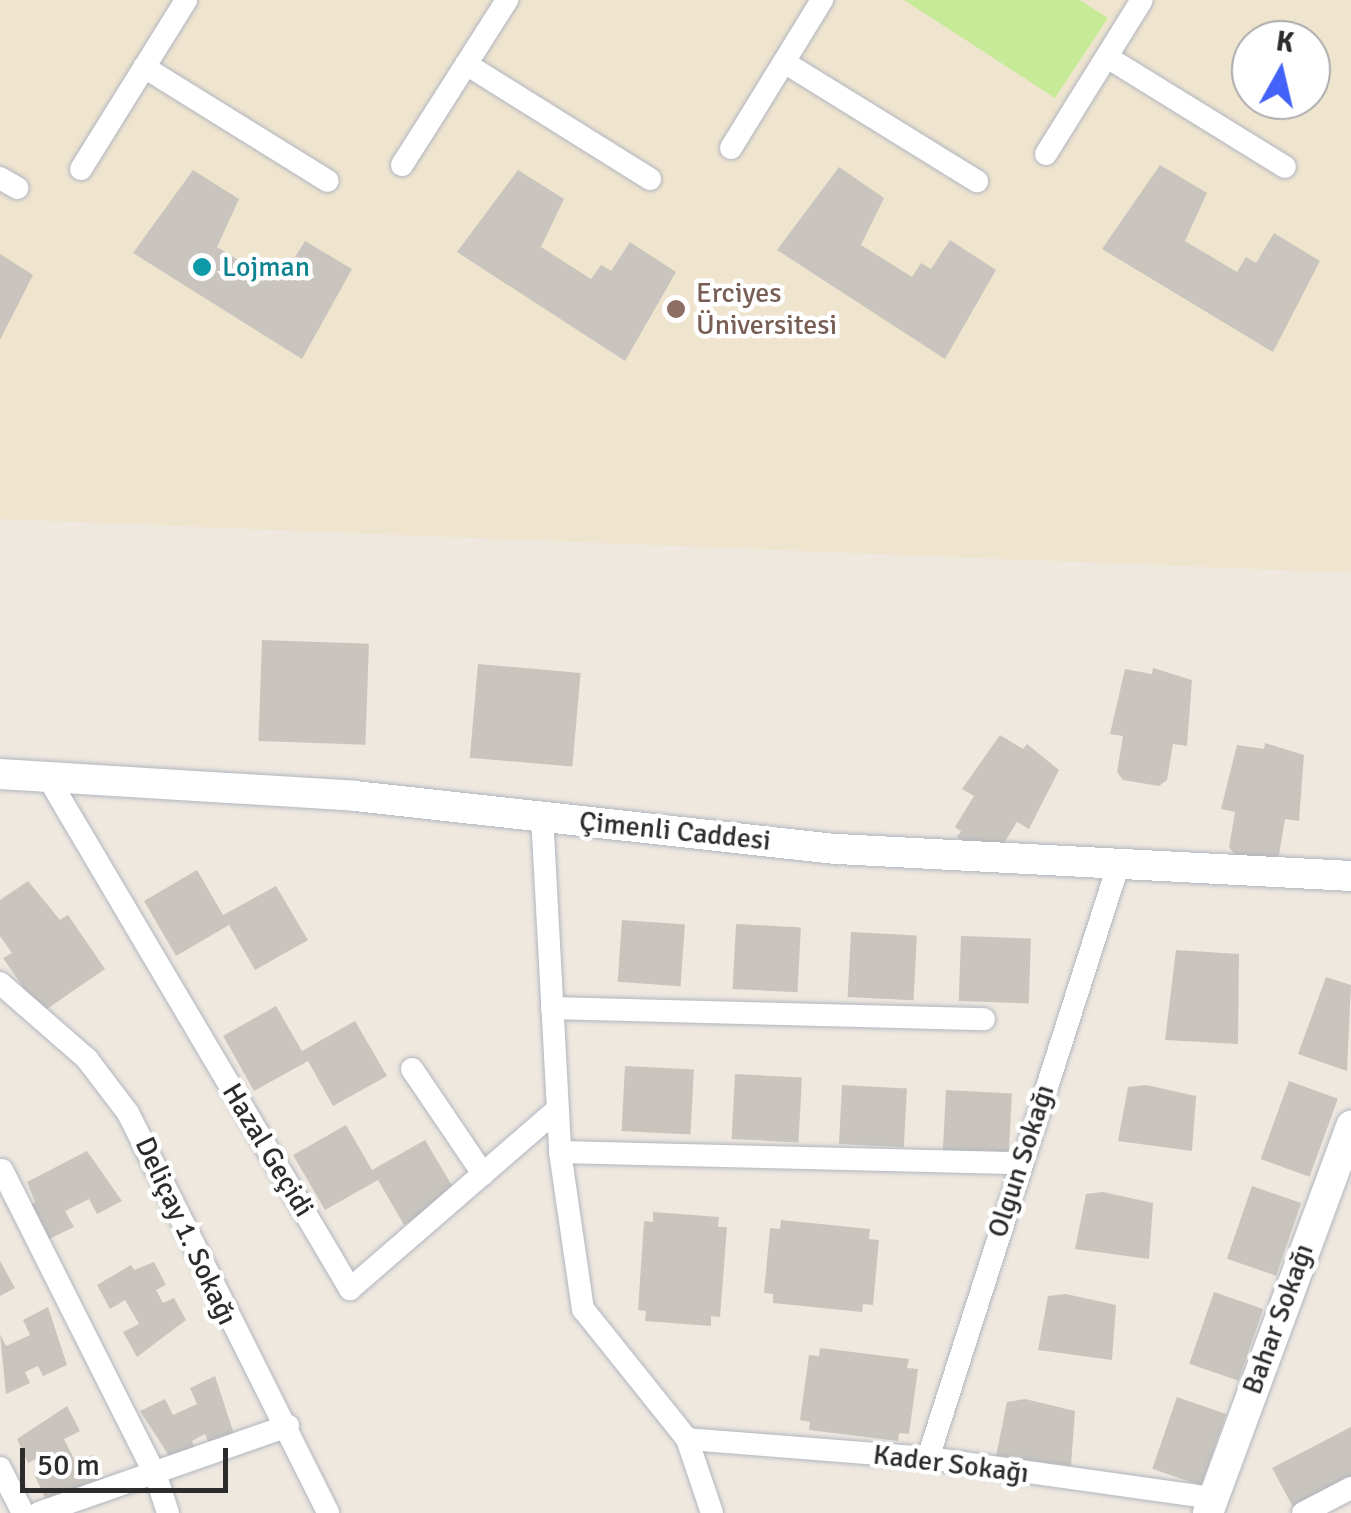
<!DOCTYPE html>
<meta charset="utf-8">
<style>
body{margin:0}
#map{position:relative;width:1351px;height:1513px;overflow:hidden;background:#eee8df;font-family:Signika,sans-serif}
div>[style]{position:absolute}
[style*='--x']{left:calc(var(--x)*1px);top:calc(var(--y)*1px);width:calc(var(--w)*1px);rotate:calc(var(--a)*1deg)}
.education>*{inset:0;background:#efe5cf}
.pitch>*{inset:0;background:#c7ea99}
.building>*{inset:0;background:#c9c5be;transform-origin:0 0}
.roads{filter:drop-shadow(0 0 2px #b2b5c0) drop-shadow(0 0 2px #b2b5c0)}
.street>*{height:22px;margin:-11px;padding:0 11px;transform-origin:11px;border-radius:11px;background:#fff}
.secondary>*{height:30px;margin:-15px;padding:0 15px;transform-origin:15px;border-radius:15px;background:#fff}
.dots>*{width:28px;height:28px;translate:-50% -50%;box-sizing:border-box;border:5px solid #fff;border-radius:50%}
span{translate:-50% -50%;white-space:nowrap;text-align:center;line-height:1.15;-webkit-text-stroke:9px #fff;paint-order:stroke}
.culture-label{font-size:28px;color:#0d838f}
.left{translate:0 -50%;text-align:left}
.education-label{font-size:28px;color:#785e54}
.street-label{font-size:28px;color:#2c2c2c}
.north{position:absolute;left:1231px;top:20px;width:100px;height:100px;box-sizing:border-box;background:#fff;border:2px solid #ababab;border-radius:50%;rotate:8deg;font-size:28px;font-weight:700;line-height:40px;text-align:center;color:#2c2c2c}
.north::after{content:'';display:block;margin:auto;width:35px;height:45px;background:#4262f8;clip-path:polygon(50% 0,100% 100%,50% 72%,0 100%)}
.scale{position:absolute;left:20px;top:1448px;width:208px;height:45px;box-sizing:border-box;border:5px solid #2c2c2c;border-top:0;padding-left:12px;font-size:30px;line-height:35px;white-space:nowrap;color:#2c2c2c;-webkit-text-stroke:8px #fff;paint-order:stroke}
</style>
<div id="map">
<div class="education">
<i style="clip-path:polygon(evenodd,0 0,1351px 0,1351px 573px,0 519px,0 0,1251px 40px,1311px 40px,1311px 100px,1251px 100px,1251px 40px)"></i>
</div>
<div class="pitch">
<i style="clip-path:polygon(904px 0,1080px 0,1108px 18px,1055px 98px)"></i>
</div>
<div class="building">
<i style="clip-path:polygon(1160px 165px,1207px 193px,1185px 241px,1237px 272px,1246px 257px,1256px 263px,1274px 233px,1320px 261px,1273px 352px,1102px 249px)"></i>
<i style="clip-path:polygon(839px 167px,884px 198px,861px 245px,912px 277px,921px 263px,931px 269px,950px 240px,996px 270px,945px 359px,777px 250px)"></i>
<i style="clip-path:polygon(193px 170px,239px 199px,217px 247px,268px 278px,277px 264px,287px 270px,305px 241px,352px 269px,302px 359px,133px 253px)"></i>
<i style="clip-path:polygon(518px 170px,564px 199px,541px 247px,591px 279px,601px 265px,611px 271px,630px 242px,676px 272px,625px 361px,457px 252px)"></i>
<i style="clip-path:polygon(0 254px,33px 275px,0 340px)"></i>
<i style="left:262px;top:640px;width:107px;height:101px;rotate:2deg"></i>
<i style="left:478px;top:664px;width:103px;height:94px;rotate:5deg"></i>
<i style="clip-path:polygon(1153px 668px,1192px 680px,1187px 746px,1173px 744px,1167px 780px,1159px 786px,1123px 780px,1117px 772px,1123px 736px,1110px 734px,1125px 669px,1152px 674px)"></i>
<i style="clip-path:polygon(1000px 735px,1023px 749px,1027px 744px,1059px 770px,1029px 829px,1017px 822px,998px 853px,989px 855px,957px 837px,961px 831px,955px 827px,974px 796px,962px 789px)"></i>
<i style="clip-path:polygon(1265px 743px,1304px 755px,1299px 821px,1285px 819px,1279px 855px,1271px 861px,1235px 855px,1229px 847px,1235px 812px,1221px 809px,1237px 745px,1264px 749px)"></i>
<i style="clip-path:polygon(197px 870px,223px 915px,276px 886px,308px 940px,255px 970px,229px 925px,176px 956px,144px 901px)"></i>
<i style="clip-path:polygon(28px 881px,60px 920px,68px 915px,105px 969px,41px 1013px,3px 958px,12px 953px,0 936px,0 900px)"></i>
<i style="left:622px;top:920px;width:63px;height:62px;rotate:4deg"></i>
<i style="left:736px;top:924px;width:65px;height:65px;rotate:3deg"></i>
<i style="left:851px;top:932px;width:66px;height:65px;rotate:3deg"></i>
<i style="left:961px;top:936px;width:70px;height:65px;rotate:2deg"></i>
<i style="clip-path:polygon(1176px 950px,1239px 954px,1238px 1044px,1165px 1040px)"></i>
<i style="clip-path:polygon(1326px 977px,1351px 985px,1347px 1071px,1298px 1054px)"></i>
<i style="clip-path:polygon(276px 1006px,302px 1051px,355px 1021px,387px 1076px,333px 1106px,308px 1061px,254px 1091px,223px 1036px)"></i>
<i style="left:625px;top:1066px;width:69px;height:65px;rotate:3deg"></i>
<i style="left:735px;top:1074px;width:67px;height:65px;rotate:3deg"></i>
<i style="left:1289px;top:1081px;width:52px;height:83px;rotate:20deg"></i>
<i style="left:842px;top:1085px;width:65px;height:59px;rotate:3deg"></i>
<i style="clip-path:polygon(1146px 1085px,1196px 1096px,1192px 1151px,1118px 1141px,1128px 1087px)"></i>
<i style="left:946px;top:1090px;width:66px;height:61px;rotate:3deg"></i>
<i style="clip-path:polygon(346px 1125px,372px 1170px,425px 1140px,457px 1194px,404px 1225px,378px 1180px,325px 1210px,293px 1155px)"></i>
<i style="clip-path:polygon(87px 1151px,122px 1201px,97px 1214px,89px 1199px,65px 1211px,74px 1227px,49px 1239px,30px 1205px,35px 1202px,27px 1182px)"></i>
<i style="left:1252px;top:1186px;width:52px;height:77px;rotate:19deg"></i>
<i style="clip-path:polygon(1103px 1192px,1153px 1203px,1149px 1259px,1075px 1249px,1086px 1194px)"></i>
<i style="clip-path:polygon(653px 1212px,719px 1217px,718px 1227px,727px 1227px,720px 1317px,711px 1316px,711px 1326px,645px 1321px,646px 1311px,638px 1310px,644px 1221px,653px 1222px)"></i>
<i style="clip-path:polygon(781px 1220px,870px 1229px,869px 1239px,879px 1240px,873px 1305px,863px 1304px,862px 1312px,773px 1303px,773px 1294px,764px 1293px,770px 1228px,780px 1229px)"></i>
<i style="clip-path:polygon(0 1261px,15px 1288px,0 1296px)"></i>
<i style="clip-path:polygon(154px 1262px,166px 1285px,156px 1290px,163px 1303px,174px 1298px,186px 1320px,137px 1357px,123px 1332px,139px 1324px,125px 1300px,110px 1309px,97px 1285px,131px 1265px,134px 1270px)"></i>
<i style="left:1214px;top:1292px;width:52px;height:76px;rotate:19deg"></i>
<i style="clip-path:polygon(1066px 1294px,1116px 1305px,1112px 1360px,1038px 1350px,1048px 1296px)"></i>
<i style="clip-path:polygon(48px 1307px,67px 1365px,43px 1376px,38px 1366px,25px 1372px,30px 1383px,6px 1394px,0 1334px,6px 1346px,30px 1335px,23px 1320px)"></i>
<i style="clip-path:polygon(820px 1348px,909px 1359px,907px 1368px,918px 1369px,909px 1434px,899px 1433px,898px 1441px,809px 1430px,810px 1422px,800px 1420px,809px 1355px,819px 1356px)"></i>
<i style="clip-path:polygon(215px 1376px,234px 1434px,210px 1445px,205px 1434px,192px 1441px,196px 1451px,173px 1462px,140px 1411px,165px 1399px,173px 1415px,197px 1404px,190px 1388px)"></i>
<i style="left:1177px;top:1397px;width:52px;height:76px;rotate:19deg"></i>
<i style="clip-path:polygon(1025px 1399px,1075px 1411px,1071px 1466px,996px 1456px,1007px 1402px)"></i>
<i style="clip-path:polygon(67px 1406px,80px 1431px,64px 1439px,76px 1463px,92px 1455px,104px 1480px,46px 1500px,35px 1476px,45px 1471px,38px 1458px,28px 1463px,17px 1439px)"></i>
<i style="clip-path:polygon(1351px 1427px,1351px 1478px,1293px 1507px,1272px 1468px)"></i>
</div>
<div class="roads">
<div class="street">
<i style="--x:1107;--y:57;--w:209;--a:31.7"></i>
<i style="--x:784;--y:62;--w:227;--a:31.7"></i>
<i style="--x:466;--y:64;--w:217;--a:32"></i>
<i style="--x:144;--y:67;--w:216;--a:31.8"></i>
<i style="--x:731;--y:148;--w:174;--a:-58.4"></i>
<i style="--x:1046;--y:154;--w:181;--a:-58.1"></i>
<i style="--x:402;--y:165;--w:196;--a:-57.5"></i>
<i style="--x:81;--y:169;--w:199;--a:-58.1"></i>
<i style="--x:0;--y:178;--w:20;--a:30"></i>
<i style="--x:47;--y:776;--w:596;--a:59.43"></i>
<i style="--x:350;--y:1289;--w:274;--a:-40.9"></i>
<i style="--x:542;--y:815;--w:337;--a:86.9"></i>
<i style="--x:560;--y:1152;--w:159;--a:81.7"></i>
<i style="--x:583;--y:1309;--w:166;--a:51.3"></i>
<i style="--x:687;--y:1439;--w:78;--a:71.3"></i>
<i style="--x:0;--y:983;--w:116;--a:41.1"></i>
<i style="--x:87;--y:1059;--w:68;--a:52.8"></i>
<i style="--x:128;--y:1113;--w:447;--a:63.4"></i>
<i style="--x:552;--y:1008;--w:432;--a:1.5"></i>
<i style="--x:412;--y:1069;--w:127;--a:55.9"></i>
<i style="--x:560;--y:1152;--w:460;--a:1.4"></i>
<i style="--x:2;--y:1170;--w:343;--a:63.3"></i>
<i style="--x:156;--y:1476;--w:39;--a:72"></i>
<i style="--x:687;--y:1439;--w:242;--a:4.5"></i>
<i style="--x:928;--y:1458;--w:288;--a:8"></i>
<i style="--x:928;--y:1458;--w:622;--a:-72.21"></i>
<i style="--x:0;--y:1468;--w:51;--a:62.9"></i>
<i style="--x:39;--y:1513;--w:264;--a:-19.3"></i>
<i style="--x:1303;--y:1513;--w:54;--a:-27.5"></i>
</div>
<div class="secondary">
<i style="--x:0;--y:774;--w:356;--a:3.5"></i>
<i style="--x:355;--y:796;--w:486;--a:6.3"></i>
<i style="--x:838;--y:849;--w:514;--a:3.01"></i>
<i style="--x:1208;--y:1513;--w:413;--a:-69.7"></i>
</div>
</div>
<div class="dots">
<i style="left:202px;top:267px;background:#0f9aa8"></i>
<i style="left:676px;top:309px;background:#8d6e63"></i>
</div>
<div class="culture-label">
<span class="left" style="left:222px;top:267px">Lojman</span>
</div>
<div class="education-label">
<span class="left" style="left:696px;top:309px">Erciyes<br>Üniversitesi</span>
</div>
<div class="street-label">
<span style="left:675px;top:831px;rotate:6deg">Çimenli Caddesi</span>
<span style="left:268px;top:1150px;rotate:59deg">Hazal Geçidi</span>
<span style="left:1021px;top:1161px;rotate:-72deg">Olgun Sokağı</span>
<span style="left:186px;top:1231px;rotate:65deg">Deliçay 1. Sokağı</span>
<span style="left:1278px;top:1319px;rotate:-70deg">Bahar Sokağı</span>
<span style="left:951px;top:1464px;rotate:7deg">Kader Sokağı</span>
</div>
<div class="north">K</div>
<div class="scale">50 m</div>
</div>
